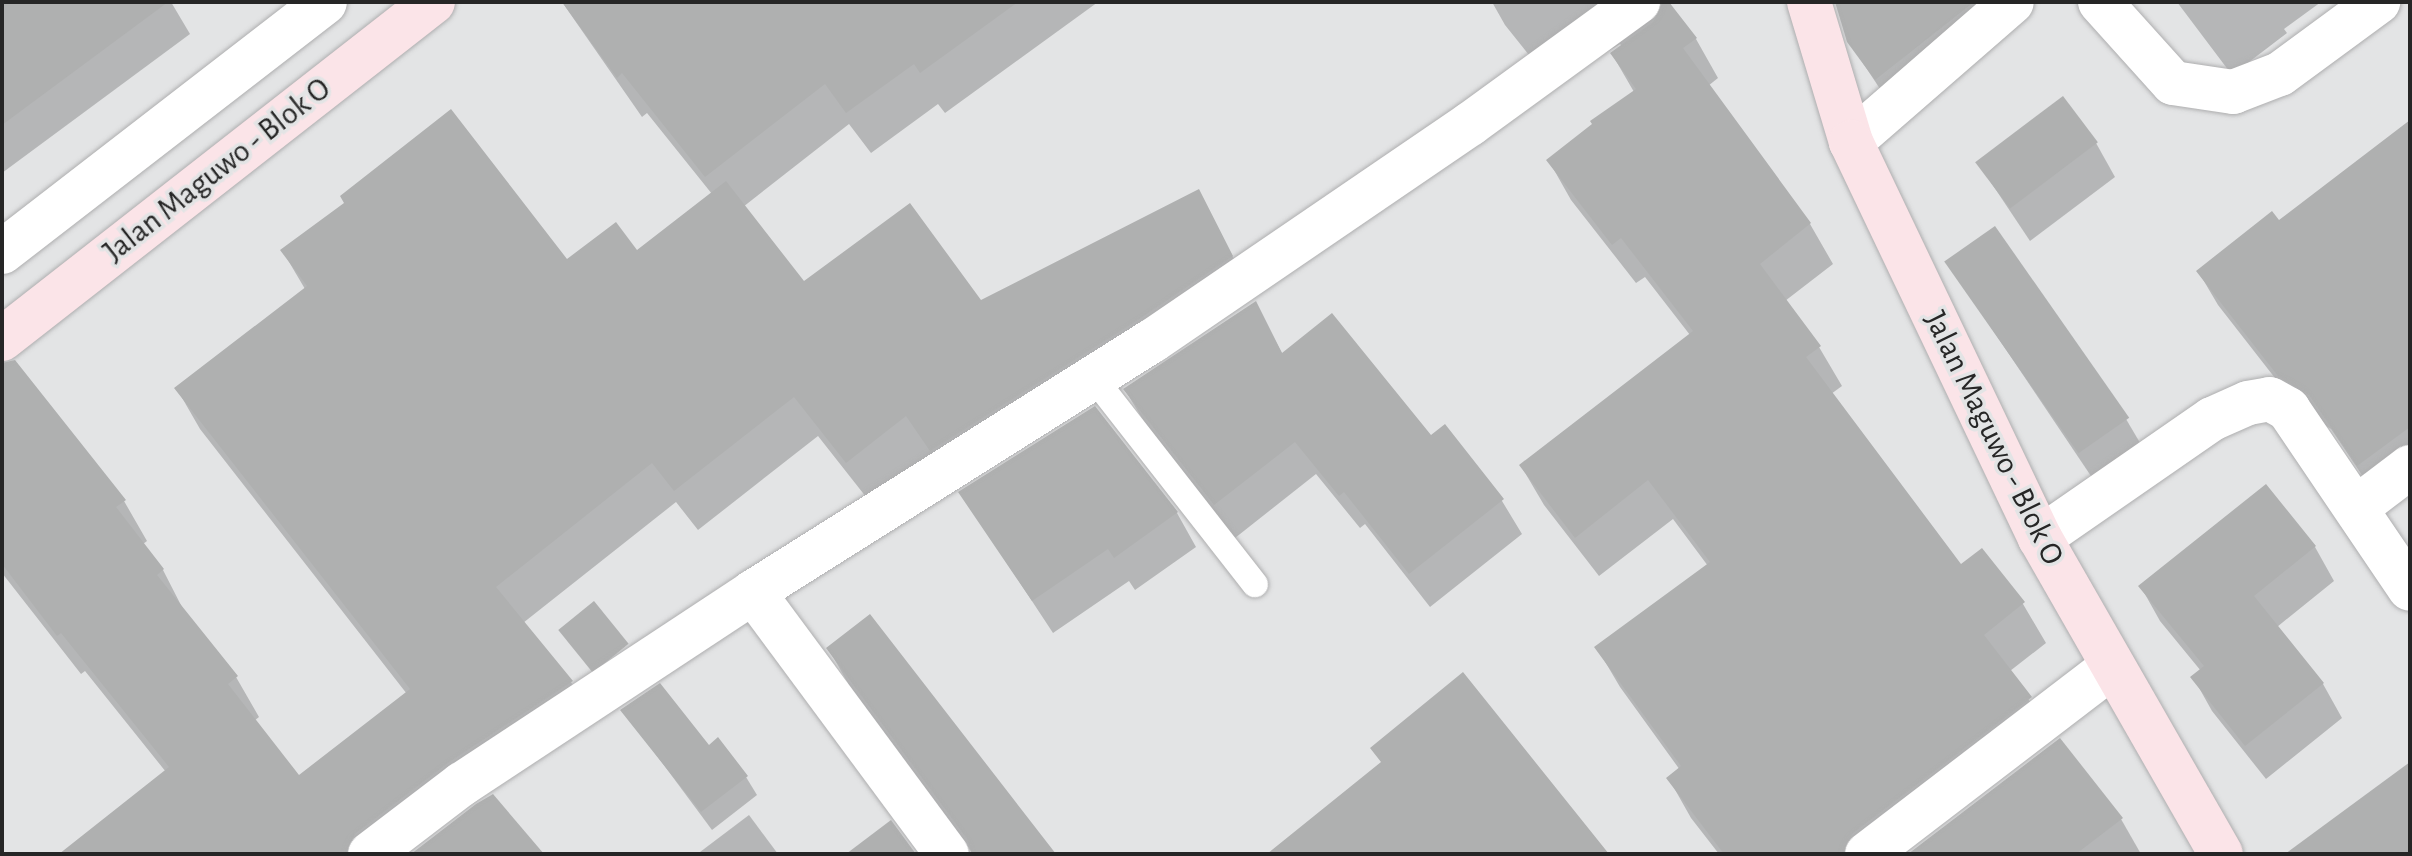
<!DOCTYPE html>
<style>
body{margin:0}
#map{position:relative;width:2412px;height:856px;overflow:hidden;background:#e3e4e5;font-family:"Alegreya Sans",sans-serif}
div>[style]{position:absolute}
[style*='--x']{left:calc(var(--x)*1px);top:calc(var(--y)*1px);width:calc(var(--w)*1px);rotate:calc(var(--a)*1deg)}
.shadow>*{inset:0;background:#0003}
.building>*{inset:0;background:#afb0b0;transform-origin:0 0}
.roads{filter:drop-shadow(0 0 2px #aeaeaf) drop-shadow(0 0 2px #aeaeaf)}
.lane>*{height:26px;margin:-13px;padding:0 13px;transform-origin:13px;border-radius:13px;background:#fff}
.street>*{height:44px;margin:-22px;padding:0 22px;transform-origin:22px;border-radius:22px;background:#fff}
.secondary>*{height:44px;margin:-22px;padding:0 22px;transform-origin:22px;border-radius:22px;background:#fbe4e8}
span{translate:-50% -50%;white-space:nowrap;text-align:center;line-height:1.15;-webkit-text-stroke:7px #e3e4e5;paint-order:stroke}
.street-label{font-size:32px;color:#262626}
.frame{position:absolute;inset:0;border:4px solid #262626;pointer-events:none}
</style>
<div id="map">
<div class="shadow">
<i style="clip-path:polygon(2px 2px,171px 2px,190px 34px,2px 173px)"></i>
<i style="clip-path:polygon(562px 2px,1098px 2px,945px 113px,938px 104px,871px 153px,849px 124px,743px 207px,803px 284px,980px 302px,1198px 192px,1254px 296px,870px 502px,818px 436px,698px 530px,676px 502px,523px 623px,571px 682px,594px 722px,471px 803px,404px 854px,101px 854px,166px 772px,85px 671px,81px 674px,2px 573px,2px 364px,124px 501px,147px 541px,143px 544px,163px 570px,184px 611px,236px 677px,259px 717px,254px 721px,299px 778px,407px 694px,200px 429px,177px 389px,305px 289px,282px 250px,566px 261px,637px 253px,712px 194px,647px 113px,642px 117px)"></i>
<i style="clip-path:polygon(1492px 2px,1674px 2px,1669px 5px,1696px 39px,1718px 78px,1708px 86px,1810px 224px,1833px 264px,1785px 301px,1819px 347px,1842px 386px,1831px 394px,1961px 567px,1982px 550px,2023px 604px,2046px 643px,2010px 671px,2053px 737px,1900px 854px,1719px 854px,1691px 818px,1669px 779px,1680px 770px,1620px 687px,1597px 648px,1708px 566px,1673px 519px,1599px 576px,1544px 505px,1521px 466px,1690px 335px,1645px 277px,1636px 283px,1571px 200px,1549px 161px,1634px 92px,1612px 54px,1622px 46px,1620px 44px,1605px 53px,1593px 37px,1545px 75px,1505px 25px)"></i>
<i style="clip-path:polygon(1837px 2px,2037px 2px,1896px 113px,1849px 42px)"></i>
<i style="clip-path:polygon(2177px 2px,2321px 2px,2284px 29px,2287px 33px,2232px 75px)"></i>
<i style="clip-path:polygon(2410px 122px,2410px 475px,2378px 499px,2331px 429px,2300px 410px,2218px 305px,2198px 271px,2278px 222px)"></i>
<i style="clip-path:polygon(2096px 143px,2115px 177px,2030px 241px,1978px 163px)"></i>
<i style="clip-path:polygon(1947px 262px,2126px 419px,2146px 453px,2097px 485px)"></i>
<i style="clip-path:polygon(1255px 303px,1283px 355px,1431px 437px,1445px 427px,1502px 501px,1522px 534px,1430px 607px,1365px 524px,1360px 528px,1316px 474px,1235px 538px,1145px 423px,1125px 390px)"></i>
<i style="clip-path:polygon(1095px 409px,1177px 513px,1196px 547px,1135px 590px,1129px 581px,1053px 633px,961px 493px)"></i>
<i style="clip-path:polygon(2266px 486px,2315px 547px,2334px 581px,2277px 627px,2323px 684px,2342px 718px,2266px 779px,2212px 711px,2193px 677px,2201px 671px,2160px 621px,2141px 587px)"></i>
<i style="clip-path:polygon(828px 648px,1053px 854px,973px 854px,853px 692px)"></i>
<i style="clip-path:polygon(623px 710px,709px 747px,746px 777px,757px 795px,712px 830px)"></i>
<i style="clip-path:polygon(749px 815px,778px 854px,701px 854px,700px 852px)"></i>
<i style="clip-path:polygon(2121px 819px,2141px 854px,1912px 854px)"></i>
</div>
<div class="building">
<i style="clip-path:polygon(2px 2px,168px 2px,2px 125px)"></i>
<i style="clip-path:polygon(562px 2px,1018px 2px,920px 73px,914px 64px,846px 113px,825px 84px,705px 177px,622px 73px,617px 78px)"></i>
<i style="clip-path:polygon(1663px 2px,1669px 2px,1697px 38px,1683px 48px,1811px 223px,1760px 264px,1821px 346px,1806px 357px,1961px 564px,1982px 548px,2025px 602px,1984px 635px,2032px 697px,1852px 834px,1843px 854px,1724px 854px,1666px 778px,1681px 766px,1594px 647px,1710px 562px,1648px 480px,1575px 538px,1519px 465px,1693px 331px,1621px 238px,1612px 245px,1546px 160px,1592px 124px,1590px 121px,1636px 89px,1610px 53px,1653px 22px)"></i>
<i style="clip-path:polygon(1835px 2px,1974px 2px,1875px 80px,1847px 42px)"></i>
<i style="left:2063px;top:96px;width:58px;height:110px;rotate:53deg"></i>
<i style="clip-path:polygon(451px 109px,567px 259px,616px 222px,637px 250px,726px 181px,804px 281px,910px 203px,981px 300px,1199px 189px,1233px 256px,1138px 320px,930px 451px,906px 416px,846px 463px,794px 397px,674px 491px,652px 463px,496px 587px,573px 681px,448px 763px,355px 834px,346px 854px,59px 854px,169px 767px,61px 633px,57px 636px,2px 564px,2px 363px,15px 360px,126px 500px,116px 507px,164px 569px,157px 575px,238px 676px,228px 684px,299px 775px,410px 689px,174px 388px,307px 286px,280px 250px,344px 203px,340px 196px)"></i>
<i style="clip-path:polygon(2410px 120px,2410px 427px,2357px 466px,2309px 395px,2278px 376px,2196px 271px,2272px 211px,2279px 220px)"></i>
<i style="left:1995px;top:226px;width:234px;height:62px;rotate:55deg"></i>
<i style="clip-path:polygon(1256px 301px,1282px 353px,1332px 313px,1431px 435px,1445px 424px,1504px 499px,1409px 574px,1344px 492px,1339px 496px,1295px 442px,1214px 505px,1123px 389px)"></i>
<i style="clip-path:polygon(1095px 406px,1178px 512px,1114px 558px,1108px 549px,1032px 601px,958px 492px)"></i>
<i style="clip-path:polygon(2266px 484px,2316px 546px,2254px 596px,2324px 683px,2245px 746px,2190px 677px,2204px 666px,2138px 586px)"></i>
<i style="left:594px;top:601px;width:55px;height:46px;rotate:51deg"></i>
<i style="clip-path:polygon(870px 614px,1056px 854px,972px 854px,967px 839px,826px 648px)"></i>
<i style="clip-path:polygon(1463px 672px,1609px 854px,1267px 854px,1381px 762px,1370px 748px)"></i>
<i style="clip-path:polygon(660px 683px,709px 745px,718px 737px,748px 776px,701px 812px,620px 710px)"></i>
<i style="clip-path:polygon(2060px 738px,2123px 818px,2076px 854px,1908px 854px)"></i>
<i style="clip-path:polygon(2410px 762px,2410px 854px,2285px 854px)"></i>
<i style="clip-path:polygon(493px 794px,544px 854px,411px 854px,476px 804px)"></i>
<i style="clip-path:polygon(891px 820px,916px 854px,846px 854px)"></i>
</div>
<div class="roads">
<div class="lane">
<i style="--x:1093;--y:377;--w:263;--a:52"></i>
</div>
<div class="street">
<i style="--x:2100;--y:2;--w:109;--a:48"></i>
<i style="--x:2173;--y:83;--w:61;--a:8.5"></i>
<i style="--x:2233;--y:92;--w:50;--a:-21"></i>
<i style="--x:2280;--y:74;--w:122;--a:-36.3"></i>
<i style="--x:1851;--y:142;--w:213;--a:-41"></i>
<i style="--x:2;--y:252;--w:408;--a:-37.7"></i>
<i style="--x:2356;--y:508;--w:68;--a:-37.2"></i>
<i style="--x:2040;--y:538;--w:209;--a:-34.7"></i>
<i style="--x:2212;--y:419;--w:39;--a:-24"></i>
<i style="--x:2248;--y:403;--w:22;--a:-10"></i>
<i style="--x:2270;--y:399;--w:21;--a:29"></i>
<i style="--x:2288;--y:409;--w:217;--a:55.9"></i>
<i style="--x:753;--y:592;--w:326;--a:53.5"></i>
<i style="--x:370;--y:854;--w:116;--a:-37.3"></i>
<i style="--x:462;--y:784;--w:349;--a:-33.4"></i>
<i style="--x:753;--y:592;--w:471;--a:-32.2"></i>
<i style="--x:1152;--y:341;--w:385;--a:-34.3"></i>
<i style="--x:1470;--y:124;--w:208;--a:-36"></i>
<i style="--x:1867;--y:854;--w:308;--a:-37.4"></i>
</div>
<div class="secondary">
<i style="--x:1809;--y:2;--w:146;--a:73.3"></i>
<i style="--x:1851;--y:142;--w:439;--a:64.5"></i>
<i style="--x:2040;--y:538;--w:364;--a:60.2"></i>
<i style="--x:2;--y:339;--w:547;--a:-38.02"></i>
</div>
</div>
<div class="street-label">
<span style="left:217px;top:170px;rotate:-38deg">Jalan Maguwo - Blok O</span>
<span style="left:1994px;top:438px;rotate:64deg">Jalan Maguwo - Blok O</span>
</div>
<div class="frame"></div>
</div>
